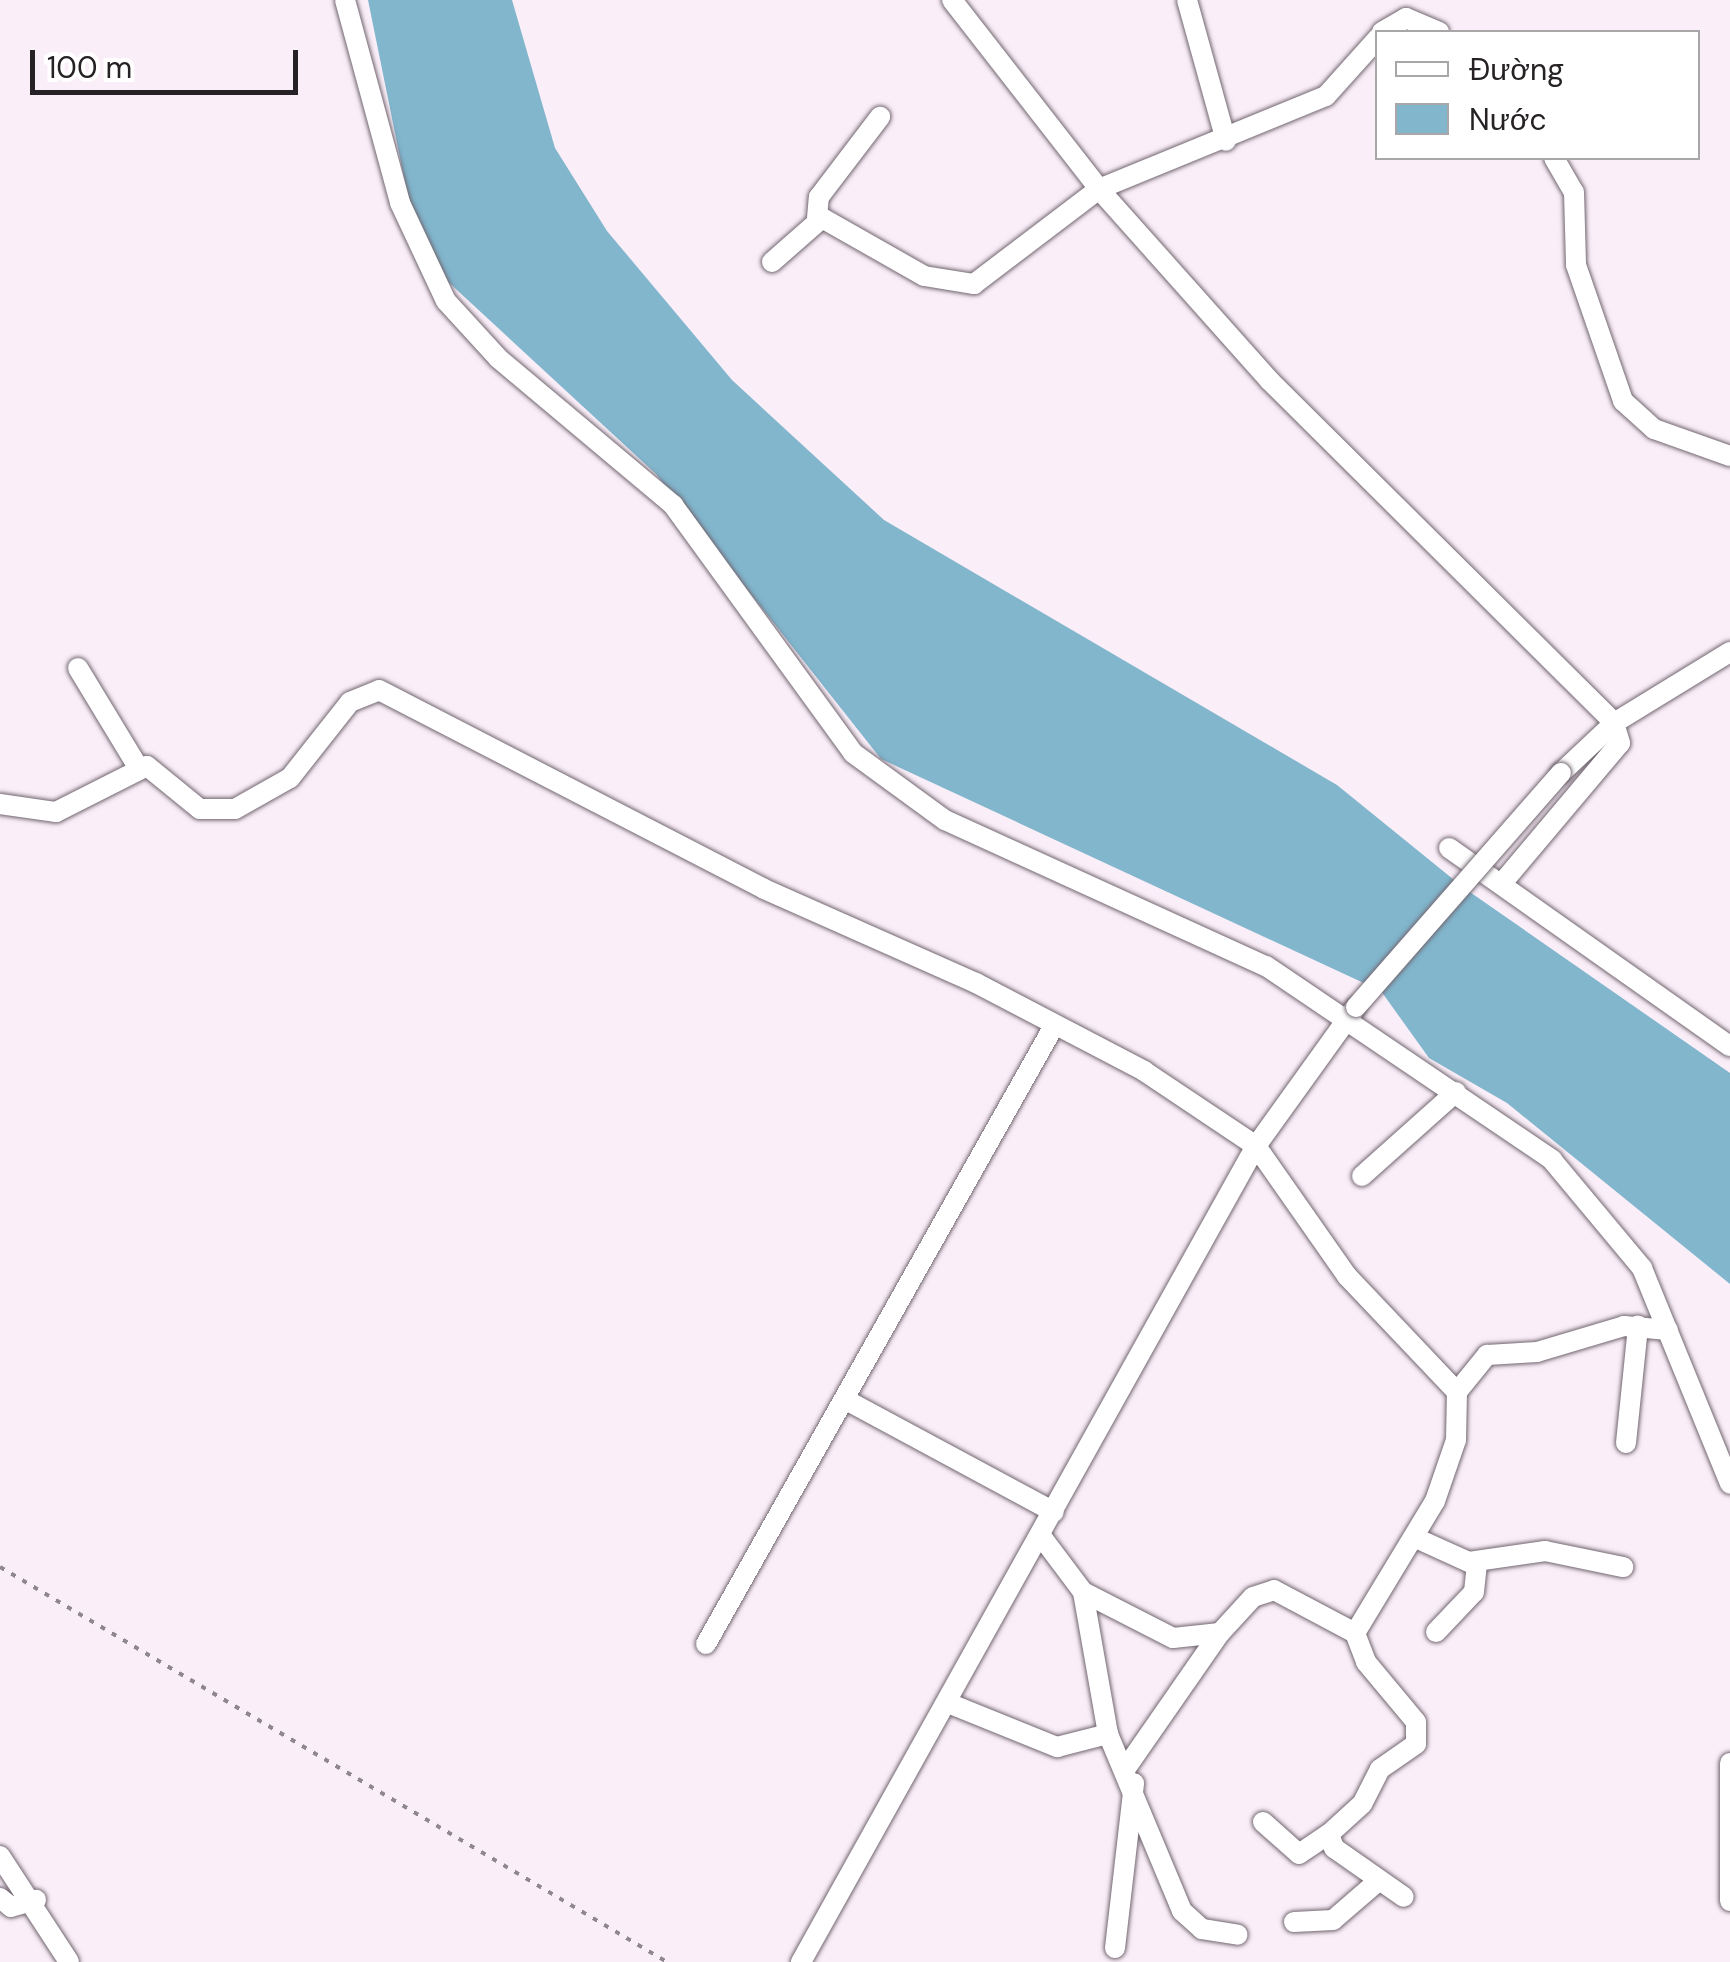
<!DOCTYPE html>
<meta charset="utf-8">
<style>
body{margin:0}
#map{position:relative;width:1730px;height:1962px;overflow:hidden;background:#faeef8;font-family:"DM Sans",sans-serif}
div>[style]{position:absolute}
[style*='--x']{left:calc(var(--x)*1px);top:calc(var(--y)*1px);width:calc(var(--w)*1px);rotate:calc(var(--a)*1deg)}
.water>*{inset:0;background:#81b6cd}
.path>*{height:4px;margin-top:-2px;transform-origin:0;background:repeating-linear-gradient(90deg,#8f878e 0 5px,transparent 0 13px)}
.roads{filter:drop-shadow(0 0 2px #716670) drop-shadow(0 0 2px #716670)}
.street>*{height:20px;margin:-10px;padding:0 10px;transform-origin:10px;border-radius:10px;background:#fff}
.bridges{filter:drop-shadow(0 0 2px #716670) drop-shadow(0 0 2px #716670)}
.street-bridge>*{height:20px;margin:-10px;padding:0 10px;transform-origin:10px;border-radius:10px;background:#fff}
span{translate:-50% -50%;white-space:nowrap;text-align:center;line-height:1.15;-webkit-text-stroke:8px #fff;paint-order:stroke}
.legend{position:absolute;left:1375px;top:30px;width:325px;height:130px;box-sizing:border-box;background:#fff;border:2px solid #a8a6a7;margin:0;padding:12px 18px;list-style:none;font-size:30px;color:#252124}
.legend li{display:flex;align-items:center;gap:20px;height:50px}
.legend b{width:50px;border:2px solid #a8a6a7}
.scale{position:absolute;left:30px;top:50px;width:268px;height:45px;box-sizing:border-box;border:5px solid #252124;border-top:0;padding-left:12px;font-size:30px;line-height:35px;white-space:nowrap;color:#252124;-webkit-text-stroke:8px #fff;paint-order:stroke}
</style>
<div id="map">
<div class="water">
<i style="clip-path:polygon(368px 0,512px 0,555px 148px,607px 231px,732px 380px,884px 520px,1337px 785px,1464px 888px,1730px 1073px,1730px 1284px,1507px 1103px,1429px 1058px,1381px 991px,881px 759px,656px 474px,445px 279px,410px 207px)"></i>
</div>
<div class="path">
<i style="--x:0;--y:1567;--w:775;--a:30.63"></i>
</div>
<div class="roads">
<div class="street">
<i style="--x:345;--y:0;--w:210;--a:74.8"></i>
<i style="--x:400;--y:203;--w:108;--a:64.9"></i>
<i style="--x:446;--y:301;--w:77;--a:47.6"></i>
<i style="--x:498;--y:358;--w:229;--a:40"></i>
<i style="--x:673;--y:505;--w:306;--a:54"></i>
<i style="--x:853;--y:753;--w:114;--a:36.1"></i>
<i style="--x:945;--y:820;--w:353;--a:24.5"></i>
<i style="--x:1266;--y:966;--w:346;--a:34.1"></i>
<i style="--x:1552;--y:1160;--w:141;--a:50.2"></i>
<i style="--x:1642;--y:1268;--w:233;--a:67.8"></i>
<i style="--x:952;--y:0;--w:239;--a:52.1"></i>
<i style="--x:1099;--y:189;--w:256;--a:48.3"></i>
<i style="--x:1269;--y:380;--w:486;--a:44.8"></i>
<i style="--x:1614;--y:723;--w:21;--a:73"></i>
<i style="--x:1620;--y:743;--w:183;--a:130.1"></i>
<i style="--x:1187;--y:0;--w:146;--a:74.5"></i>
<i style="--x:1382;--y:32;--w:28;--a:-30"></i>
<i style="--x:1406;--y:18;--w:36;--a:23"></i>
<i style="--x:1554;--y:158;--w:39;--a:60"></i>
<i style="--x:1574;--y:192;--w:73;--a:88.4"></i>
<i style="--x:1576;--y:265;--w:144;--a:70.9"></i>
<i style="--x:1623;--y:401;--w:42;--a:42.1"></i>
<i style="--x:1654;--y:429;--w:81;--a:19.6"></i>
<i style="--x:817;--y:218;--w:21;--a:-85"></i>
<i style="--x:819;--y:197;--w:101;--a:-52.7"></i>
<i style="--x:772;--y:262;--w:67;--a:-41.3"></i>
<i style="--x:822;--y:218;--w:117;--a:29.6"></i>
<i style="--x:924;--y:276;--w:51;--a:9.1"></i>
<i style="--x:974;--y:284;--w:157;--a:-37.2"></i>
<i style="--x:1099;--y:189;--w:245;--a:-22.3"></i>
<i style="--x:1326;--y:96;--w:78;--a:-48.1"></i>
<i style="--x:78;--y:668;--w:116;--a:58.8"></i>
<i style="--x:1561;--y:773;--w:73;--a:-43.3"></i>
<i style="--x:1614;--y:723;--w:136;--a:-31.5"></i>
<i style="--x:0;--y:804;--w:57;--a:8.1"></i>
<i style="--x:56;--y:812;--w:102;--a:-26.8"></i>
<i style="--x:147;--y:766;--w:68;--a:39.1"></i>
<i style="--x:200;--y:809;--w:35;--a:0"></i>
<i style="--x:235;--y:809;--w:63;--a:-29.4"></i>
<i style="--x:290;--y:778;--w:97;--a:-51.7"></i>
<i style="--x:350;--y:702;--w:31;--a:-22"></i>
<i style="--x:379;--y:690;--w:433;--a:27.3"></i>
<i style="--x:764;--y:889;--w:232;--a:23.9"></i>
<i style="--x:976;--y:983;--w:190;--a:27.6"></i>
<i style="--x:1144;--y:1071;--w:135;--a:33.8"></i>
<i style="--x:1256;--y:1146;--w:159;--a:55"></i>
<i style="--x:1347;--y:1276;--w:160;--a:46.5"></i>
<i style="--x:1457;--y:1392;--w:48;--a:91.2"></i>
<i style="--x:1456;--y:1440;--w:65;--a:109"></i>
<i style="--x:1435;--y:1501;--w:154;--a:121.2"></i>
<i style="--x:1355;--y:1633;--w:31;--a:69"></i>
<i style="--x:1366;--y:1662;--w:78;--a:50.2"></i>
<i style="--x:1416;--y:1722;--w:22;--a:90"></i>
<i style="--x:1416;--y:1744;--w:44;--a:145.2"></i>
<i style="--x:1380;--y:1769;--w:39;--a:117"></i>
<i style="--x:1362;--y:1804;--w:45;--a:137.7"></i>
<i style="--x:1329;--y:1834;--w:15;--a:70"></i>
<i style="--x:1334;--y:1848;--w:85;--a:35"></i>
<i style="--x:1449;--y:848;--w:344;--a:35.2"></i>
<i style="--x:1362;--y:1176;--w:126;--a:-41.8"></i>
<i style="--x:1457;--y:1392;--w:48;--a:-51"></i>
<i style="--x:1487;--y:1355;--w:50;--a:-3.4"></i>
<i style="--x:1537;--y:1352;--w:91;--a:-16.6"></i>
<i style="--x:1624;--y:1326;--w:44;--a:5.2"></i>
<i style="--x:846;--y:1400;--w:236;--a:28.3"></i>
<i style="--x:1626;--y:1443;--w:118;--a:-84.1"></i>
<i style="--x:1041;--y:1536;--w:70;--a:53.1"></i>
<i style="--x:1083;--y:1592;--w:101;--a:27.1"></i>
<i style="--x:1173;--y:1638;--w:47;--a:-6.1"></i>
<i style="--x:1220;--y:1633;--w:49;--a:-47.5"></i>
<i style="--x:1253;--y:1597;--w:22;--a:-18"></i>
<i style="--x:1274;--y:1590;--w:92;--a:28"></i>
<i style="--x:1418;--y:1539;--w:56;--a:24.3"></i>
<i style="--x:1469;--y:1562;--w:77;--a:-8.2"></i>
<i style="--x:1545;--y:1551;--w:80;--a:11.6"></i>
<i style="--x:1083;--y:1592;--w:144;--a:80"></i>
<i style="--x:1108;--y:1734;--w:192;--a:67.3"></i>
<i style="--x:1182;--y:1911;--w:27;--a:42"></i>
<i style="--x:1202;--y:1929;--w:36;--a:9"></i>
<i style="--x:1436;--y:1632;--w:55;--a:-46.5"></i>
<i style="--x:1474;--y:1592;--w:30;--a:-84"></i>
<i style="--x:706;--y:1644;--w:709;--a:-60.62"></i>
<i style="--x:948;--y:1703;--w:118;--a:22"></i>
<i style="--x:1057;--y:1747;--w:53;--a:-14.3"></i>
<i style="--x:1730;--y:1763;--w:138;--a:90"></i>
<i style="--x:1126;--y:1768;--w:165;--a:-55.2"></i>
<i style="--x:1263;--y:1822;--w:48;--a:41.6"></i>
<i style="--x:1299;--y:1854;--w:36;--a:-34"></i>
<i style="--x:0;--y:1856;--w:126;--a:56.9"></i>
<i style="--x:0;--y:1898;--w:14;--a:39"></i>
<i style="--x:11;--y:1907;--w:26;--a:-16"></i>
<i style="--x:1294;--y:1922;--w:39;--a:-3"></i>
<i style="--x:1333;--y:1920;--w:58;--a:-40.8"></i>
<i style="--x:1115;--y:1948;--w:166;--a:-83.4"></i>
<i style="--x:801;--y:1962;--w:934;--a:-60.86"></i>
<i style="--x:1256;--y:1146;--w:170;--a:-54.3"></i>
</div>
</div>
<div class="bridges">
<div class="street-bridge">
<i style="--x:1356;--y:1007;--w:311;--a:-48.8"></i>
</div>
</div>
<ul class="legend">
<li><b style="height:12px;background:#fff"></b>Đường</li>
<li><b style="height:28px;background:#81b6cd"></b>Nước</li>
</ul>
<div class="scale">100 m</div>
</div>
